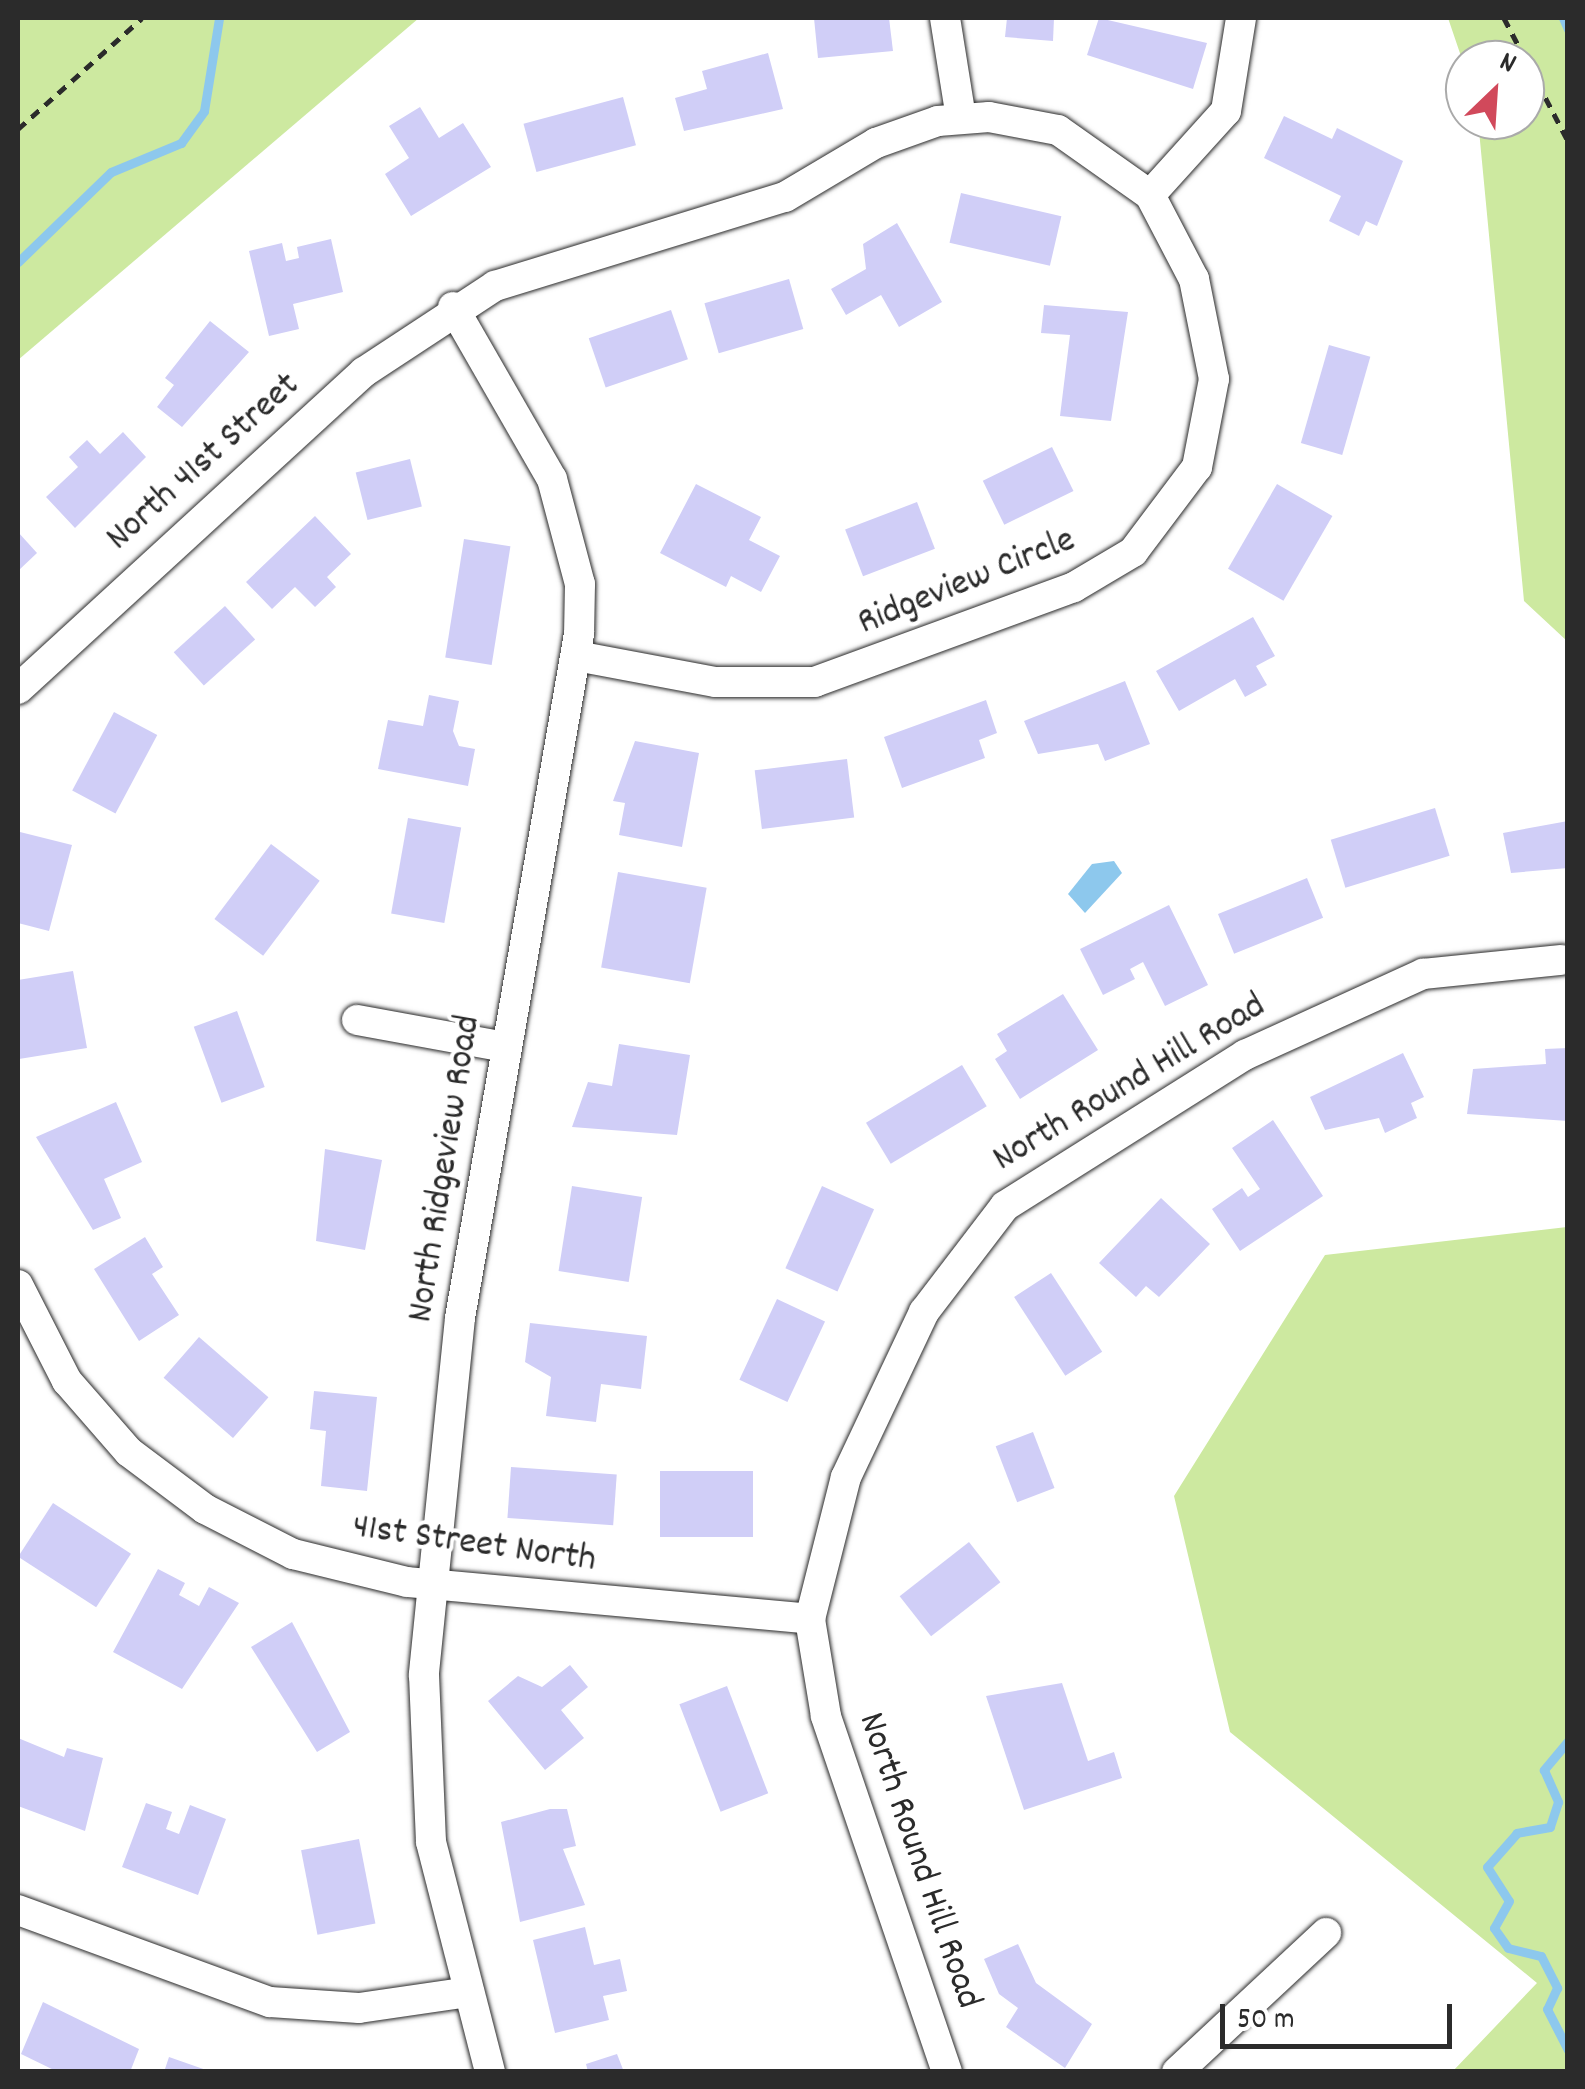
<!DOCTYPE html>
<style>
body{margin:0}
#map{position:relative;width:1585px;height:2089px;overflow:hidden;background:#fff;font-family:Dekko,sans-serif}
div>[style]{position:absolute}
[style*='--x']{left:calc(var(--x)*1px);top:calc(var(--y)*1px);width:calc(var(--w)*1px);rotate:calc(var(--a)*1deg)}
.green>*{inset:0;background:#cde9a0}
.water>*{inset:0;background:#8dc8ed}
.stream>*{height:9px;margin:-4.5px;padding:0 4.5px;transform-origin:4.5px;border-radius:4.5px;background:#8dc8ed}
.building>*{inset:0;background:#d0cef7;transform-origin:0 0}
.path>*{height:5px;margin-top:-2.5px;transform-origin:0;background:repeating-linear-gradient(90deg,#2b2b2b 0 10px,transparent 0 18px)}
.roads{filter:drop-shadow(0 0 2px #2b2b2b) drop-shadow(0 0 2px #2b2b2b)}
.street>*{height:30px;margin:-15px;padding:0 15px;transform-origin:15px;border-radius:15px;background:#fff}
span{translate:-50% -50%;white-space:nowrap;text-align:center;line-height:1.15;-webkit-text-stroke:8px #fff;paint-order:stroke}
.street-label{font-size:38px;color:#2b2b2b}
.frame{position:absolute;inset:0;border:20px solid #2b2b2b;pointer-events:none}
.north{position:absolute;left:1445px;top:40px;width:100px;height:100px;box-sizing:border-box;background:#fff;border:2px solid #aaa;border-radius:50%;rotate:25deg;font-size:28px;font-weight:700;line-height:40px;text-align:center;color:#2b2b2b}
.north::after{content:'';display:block;margin:auto;width:35px;height:45px;background:#d1495b;clip-path:polygon(50% 0,100% 100%,50% 72%,0 100%)}
.scale{position:absolute;left:1220px;top:2004px;width:232px;height:45px;box-sizing:border-box;border:5px solid #2b2b2b;border-top:0;padding-left:12px;font-size:30px;line-height:35px;white-space:nowrap;color:#2b2b2b;-webkit-text-stroke:8px #fff;paint-order:stroke}
</style>
<div id="map">
<div class="green">
<i style="clip-path:polygon(18px 18px,419px 18px,18px 360px)"></i>
<i style="clip-path:polygon(1448px 18px,1567px 18px,1567px 641px,1524px 601px,1478px 120px,1525px 120px,1525px 60px,1465px 60px,1465px 68px)"></i>
<i style="clip-path:polygon(1567px 1227px,1567px 2071px,1453px 2071px,1537px 1983px,1230px 1732px,1174px 1496px,1325px 1255px)"></i>
</div>
<div class="water">
<i style="clip-path:polygon(1114px 861px,1122px 873px,1085px 913px,1068px 894px,1092px 864px)"></i>
</div>
<div class="stream">
<i style="--x:1563;--y:18;--w:12;--a:66"></i>
<i style="--x:18;--y:262;--w:129;--a:-44.1"></i>
<i style="--x:111;--y:172;--w:76;--a:-22.5"></i>
<i style="--x:181;--y:143;--w:39;--a:-54"></i>
<i style="--x:204;--y:111;--w:94;--a:-80.8"></i>
<i style="--x:1568;--y:1741;--w:38;--a:130"></i>
<i style="--x:1544;--y:1770;--w:35;--a:66"></i>
<i style="--x:1558;--y:1802;--w:26;--a:108"></i>
<i style="--x:1550;--y:1827;--w:34;--a:170"></i>
<i style="--x:1517;--y:1833;--w:45;--a:131.4"></i>
<i style="--x:1487;--y:1867;--w:40;--a:57.1"></i>
<i style="--x:1509;--y:1901;--w:31;--a:119"></i>
<i style="--x:1494;--y:1928;--w:24;--a:55"></i>
<i style="--x:1508;--y:1948;--w:34;--a:14"></i>
<i style="--x:1541;--y:1956;--w:36;--a:63"></i>
<i style="--x:1557;--y:1988;--w:23;--a:115"></i>
<i style="--x:1547;--y:2009;--w:46;--a:62.9"></i>
</div>
<div class="building">
<i style="clip-path:polygon(814px 18px,889px 18px,893px 51px,818px 58px)"></i>
<i style="clip-path:polygon(1007px 18px,1054px 18px,1053px 41px,1005px 37px)"></i>
<i style="clip-path:polygon(1099px 18px,1207px 43px,1193px 89px,1087px 55px)"></i>
<i style="clip-path:polygon(768px 53px,783px 109px,684px 131px,675px 98px,707px 89px,702px 71px)"></i>
<i style="left:623px;top:97px;width:50px;height:103px;rotate:75deg"></i>
<i style="clip-path:polygon(420px 107px,439px 138px,463px 123px,491px 167px,411px 216px,385px 174px,409px 158px,389px 126px)"></i>
<i style="clip-path:polygon(1284px 116px,1332px 139px,1337px 128px,1403px 161px,1377px 226px,1366px 221px,1359px 236px,1329px 221px,1341px 196px,1264px 158px)"></i>
<i style="left:961px;top:193px;width:103px;height:51px;rotate:13deg"></i>
<i style="clip-path:polygon(897px 223px,942px 302px,899px 327px,881px 295px,846px 315px,831px 289px,866px 269px,863px 244px)"></i>
<i style="clip-path:polygon(331px 239px,343px 292px,293px 304px,299px 329px,269px 336px,249px 251px,282px 243px,286px 261px,299px 258px,297px 247px)"></i>
<i style="left:789px;top:279px;width:52px;height:88px;rotate:74deg"></i>
<i style="clip-path:polygon(1044px 305px,1128px 312px,1111px 421px,1060px 416px,1070px 335px,1041px 333px)"></i>
<i style="left:671px;top:310px;width:52px;height:87px;rotate:71deg"></i>
<i style="clip-path:polygon(210px 321px,249px 352px,182px 427px,157px 407px,174px 385px,165px 378px)"></i>
<i style="left:1329px;top:345px;width:43px;height:102px;rotate:16deg"></i>
<i style="clip-path:polygon(123px 432px,146px 457px,75px 528px,46px 497px,78px 467px,69px 457px,87px 440px,100px 454px)"></i>
<i style="left:1052px;top:447px;width:49px;height:77px;rotate:64deg"></i>
<i style="left:410px;top:459px;width:49px;height:56px;rotate:76deg"></i>
<i style="clip-path:polygon(696px 484px,761px 517px,749px 540px,780px 556px,761px 592px,731px 576px,726px 587px,660px 553px)"></i>
<i style="left:1277px;top:484px;width:64px;height:98px;rotate:30deg"></i>
<i style="left:917px;top:502px;width:50px;height:77px;rotate:69deg"></i>
<i style="clip-path:polygon(315px 516px,351px 554px,327px 577px,336px 587px,315px 607px,295px 587px,272px 609px,246px 582px)"></i>
<i style="clip-path:polygon(18px 532px,37px 553px,18px 571px)"></i>
<i style="left:464px;top:539px;width:47px;height:120px;rotate:9deg"></i>
<i style="left:225px;top:606px;width:45px;height:69px;rotate:48deg"></i>
<i style="clip-path:polygon(1253px 617px,1275px 656px,1256px 666px,1267px 685px,1245px 697px,1235px 679px,1179px 711px,1156px 671px)"></i>
<i style="clip-path:polygon(1125px 681px,1150px 744px,1105px 761px,1098px 744px,1038px 754px,1024px 721px)"></i>
<i style="clip-path:polygon(429px 695px,459px 701px,453px 731px,459px 746px,475px 749px,468px 786px,378px 769px,388px 720px,423px 726px)"></i>
<i style="clip-path:polygon(986px 700px,997px 733px,979px 740px,985px 758px,902px 788px,884px 737px)"></i>
<i style="left:114px;top:712px;width:49px;height:89px;rotate:28deg"></i>
<i style="clip-path:polygon(635px 741px,699px 753px,682px 847px,619px 835px,625px 803px,613px 801px)"></i>
<i style="left:847px;top:759px;width:59px;height:93px;rotate:83deg"></i>
<i style="left:1435px;top:808px;width:50px;height:109px;rotate:73deg"></i>
<i style="left:408px;top:818px;width:54px;height:97px;rotate:10deg"></i>
<i style="clip-path:polygon(1568px 821px,1568px 868px,1511px 873px,1503px 833px)"></i>
<i style="clip-path:polygon(20px 832px,72px 845px,49px 931px,18px 923px)"></i>
<i style="left:271px;top:844px;width:61px;height:94px;rotate:37deg"></i>
<i style="left:618px;top:872px;width:90px;height:97px;rotate:10deg"></i>
<i style="left:1307px;top:878px;width:43px;height:96px;rotate:68deg"></i>
<i style="clip-path:polygon(1169px 905px,1208px 985px,1165px 1006px,1143px 962px,1130px 969px,1135px 979px,1103px 995px,1080px 949px)"></i>
<i style="clip-path:polygon(73px 971px,87px 1048px,19px 1059px,18px 980px)"></i>
<i style="clip-path:polygon(1063px 994px,1098px 1050px,1020px 1099px,995px 1059px,1007px 1051px,997px 1034px)"></i>
<i style="left:237px;top:1011px;width:81px;height:46px;rotate:70deg"></i>
<i style="clip-path:polygon(619px 1044px,690px 1055px,677px 1135px,572px 1127px,588px 1082px,612px 1086px)"></i>
<i style="clip-path:polygon(1568px 1048px,1568px 1121px,1467px 1114px,1473px 1069px,1546px 1064px,1545px 1049px)"></i>
<i style="clip-path:polygon(1403px 1053px,1424px 1097px,1411px 1103px,1417px 1118px,1385px 1133px,1379px 1118px,1325px 1130px,1310px 1097px)"></i>
<i style="left:962px;top:1065px;width:48px;height:112px;rotate:59deg"></i>
<i style="clip-path:polygon(116px 1102px,142px 1162px,104px 1179px,121px 1218px,93px 1230px,36px 1137px)"></i>
<i style="clip-path:polygon(1273px 1120px,1323px 1196px,1240px 1251px,1212px 1209px,1242px 1188px,1248px 1197px,1260px 1189px,1232px 1148px)"></i>
<i style="clip-path:polygon(325px 1149px,382px 1160px,365px 1250px,316px 1241px)"></i>
<i style="left:572px;top:1186px;width:71px;height:86px;rotate:9deg"></i>
<i style="left:822px;top:1186px;width:57px;height:90px;rotate:24deg"></i>
<i style="clip-path:polygon(1161px 1198px,1210px 1244px,1159px 1297px,1146px 1286px,1136px 1297px,1099px 1263px)"></i>
<i style="clip-path:polygon(145px 1237px,163px 1267px,152px 1274px,179px 1315px,139px 1341px,94px 1269px)"></i>
<i style="left:1051px;top:1273px;width:94px;height:44px;rotate:57deg"></i>
<i style="left:777px;top:1299px;width:53px;height:89px;rotate:25deg"></i>
<i style="clip-path:polygon(530px 1323px,647px 1336px,641px 1389px,601px 1384px,596px 1422px,546px 1416px,551px 1377px,525px 1362px)"></i>
<i style="left:199px;top:1337px;width:92px;height:54px;rotate:41deg"></i>
<i style="clip-path:polygon(314px 1391px,377px 1397px,367px 1491px,321px 1486px,326px 1431px,310px 1429px)"></i>
<i style="left:1033px;top:1432px;width:60px;height:40px;rotate:69deg"></i>
<i style="left:511px;top:1467px;width:106px;height:51px;rotate:4deg"></i>
<i style="left:660px;top:1471px;width:93px;height:66px"></i>
<i style="left:53px;top:1503px;width:93px;height:64px;rotate:33deg"></i>
<i style="left:969px;top:1542px;width:51px;height:88px;rotate:52deg"></i>
<i style="clip-path:polygon(158px 1569px,185px 1583px,179px 1595px,199px 1606px,209px 1587px,239px 1603px,182px 1689px,113px 1652px)"></i>
<i style="clip-path:polygon(292px 1622px,350px 1732px,317px 1752px,251px 1647px)"></i>
<i style="clip-path:polygon(570px 1665px,588px 1687px,561px 1710px,584px 1738px,545px 1770px,488px 1701px,518px 1676px,542px 1687px)"></i>
<i style="clip-path:polygon(1062px 1683px,1088px 1761px,1114px 1752px,1122px 1778px,1024px 1810px,986px 1696px)"></i>
<i style="left:727px;top:1686px;width:115px;height:51px;rotate:69deg"></i>
<i style="clip-path:polygon(18px 1738px,64px 1757px,67px 1748px,103px 1758px,85px 1831px,18px 1806px)"></i>
<i style="clip-path:polygon(146px 1803px,172px 1812px,166px 1829px,179px 1834px,190px 1805px,226px 1819px,198px 1895px,122px 1867px)"></i>
<i style="clip-path:polygon(550px 1809px,567px 1809px,576px 1846px,563px 1849px,585px 1905px,520px 1922px,501px 1822px)"></i>
<i style="left:359px;top:1839px;width:86px;height:59px;rotate:79deg"></i>
<i style="clip-path:polygon(585px 1927px,594px 1965px,620px 1959px,627px 1991px,603px 1996px,609px 2020px,555px 2033px,533px 1940px)"></i>
<i style="clip-path:polygon(1018px 1944px,1036px 1983px,1092px 2024px,1065px 2068px,1006px 2027px,1018px 2008px,999px 1994px,984px 1959px)"></i>
<i style="clip-path:polygon(43px 2002px,139px 2049px,130px 2072px,58px 2072px,21px 2054px)"></i>
<i style="clip-path:polygon(617px 2054px,624px 2072px,588px 2072px,586px 2064px)"></i>
<i style="clip-path:polygon(169px 2057px,209px 2071px,209px 2072px,164px 2072px)"></i>
</div>
<div class="path">
<i style="--x:1504;--y:18;--w:139;--a:62.5"></i>
<i style="--x:18;--y:129;--w:166;--a:-41.8"></i>
</div>
<div class="roads">
<div class="street">
<i style="--x:945;--y:18;--w:101;--a:80.9"></i>
<i style="--x:1150;--y:195;--w:113;--a:-47.9"></i>
<i style="--x:1226;--y:111;--w:94;--a:-80.8"></i>
<i style="--x:453;--y:307;--w:198;--a:60.1"></i>
<i style="--x:552;--y:479;--w:109;--a:75.1"></i>
<i style="--x:580;--y:584;--w:50;--a:91.1"></i>
<i style="--x:579;--y:634;--w:694;--a:99.87"></i>
<i style="--x:460;--y:1318;--w:359;--a:95.8"></i>
<i style="--x:424;--y:1675;--w:167;--a:87.6"></i>
<i style="--x:431;--y:1842;--w:237;--a:75.6"></i>
<i style="--x:18;--y:689;--w:469;--a:-42.5"></i>
<i style="--x:364;--y:372;--w:157;--a:-33.3"></i>
<i style="--x:495;--y:286;--w:303;--a:-17.1"></i>
<i style="--x:785;--y:197;--w:106;--a:-30.7"></i>
<i style="--x:876;--y:143;--w:66;--a:-19.5"></i>
<i style="--x:938;--y:121;--w:51;--a:-4.5"></i>
<i style="--x:989;--y:117;--w:70;--a:10.7"></i>
<i style="--x:1058;--y:130;--w:113;--a:35.2"></i>
<i style="--x:1150;--y:195;--w:95;--a:62.4"></i>
<i style="--x:1194;--y:279;--w:102;--a:78.7"></i>
<i style="--x:1214;--y:379;--w:90;--a:100.9"></i>
<i style="--x:1197;--y:467;--w:106;--a:127"></i>
<i style="--x:1133;--y:552;--w:69;--a:149.3"></i>
<i style="--x:1074;--y:587;--w:276;--a:159.9"></i>
<i style="--x:815;--y:682;--w:100;--a:180"></i>
<i style="--x:715;--y:682;--w:141;--a:-169.4"></i>
<i style="--x:357;--y:1020;--w:151;--a:10.3"></i>
<i style="--x:18;--y:1285;--w:108;--a:63"></i>
<i style="--x:67;--y:1381;--w:94;--a:48.9"></i>
<i style="--x:129;--y:1452;--w:95;--a:36.9"></i>
<i style="--x:205;--y:1509;--w:99;--a:27.1"></i>
<i style="--x:293;--y:1554;--w:117;--a:13.8"></i>
<i style="--x:407;--y:1582;--w:405;--a:5.2"></i>
<i style="--x:18;--y:1910;--w:268;--a:20.1"></i>
<i style="--x:270;--y:2002;--w:89;--a:3.9"></i>
<i style="--x:359;--y:2008;--w:111;--a:-8.3"></i>
<i style="--x:947;--y:2072;--w:376;--a:-108.8"></i>
<i style="--x:826;--y:1716;--w:98;--a:-99.4"></i>
<i style="--x:810;--y:1619;--w:146;--a:-75.8"></i>
<i style="--x:846;--y:1477;--w:183;--a:-64.7"></i>
<i style="--x:924;--y:1312;--w:133;--a:-52.6"></i>
<i style="--x:1005;--y:1206;--w:284;--a:-32.2"></i>
<i style="--x:1245;--y:1055;--w:196;--a:-24.5"></i>
<i style="--x:1423;--y:974;--w:139;--a:-5.8"></i>
<i style="--x:1177;--y:2072;--w:204;--a:-43"></i>
</div>
</div>
<div class="street-label">
<span style="left:204px;top:463px;rotate:-42deg">North 41st Street</span>
<span style="left:967px;top:583px;rotate:-22deg">Ridgeview Circle</span>
<span style="left:1130px;top:1084px;rotate:-31deg">North Round Hill Road</span>
<span style="left:446px;top:1169px;rotate:-81deg">North Ridgeview Road</span>
<span style="left:474px;top:1545px;rotate:8deg">41st Street North</span>
<span style="left:918px;top:1861px;rotate:71deg">North Round Hill Road</span>
</div>
<div class="frame"></div>
<div class="north">N</div>
<div class="scale">50 m</div>
</div>
